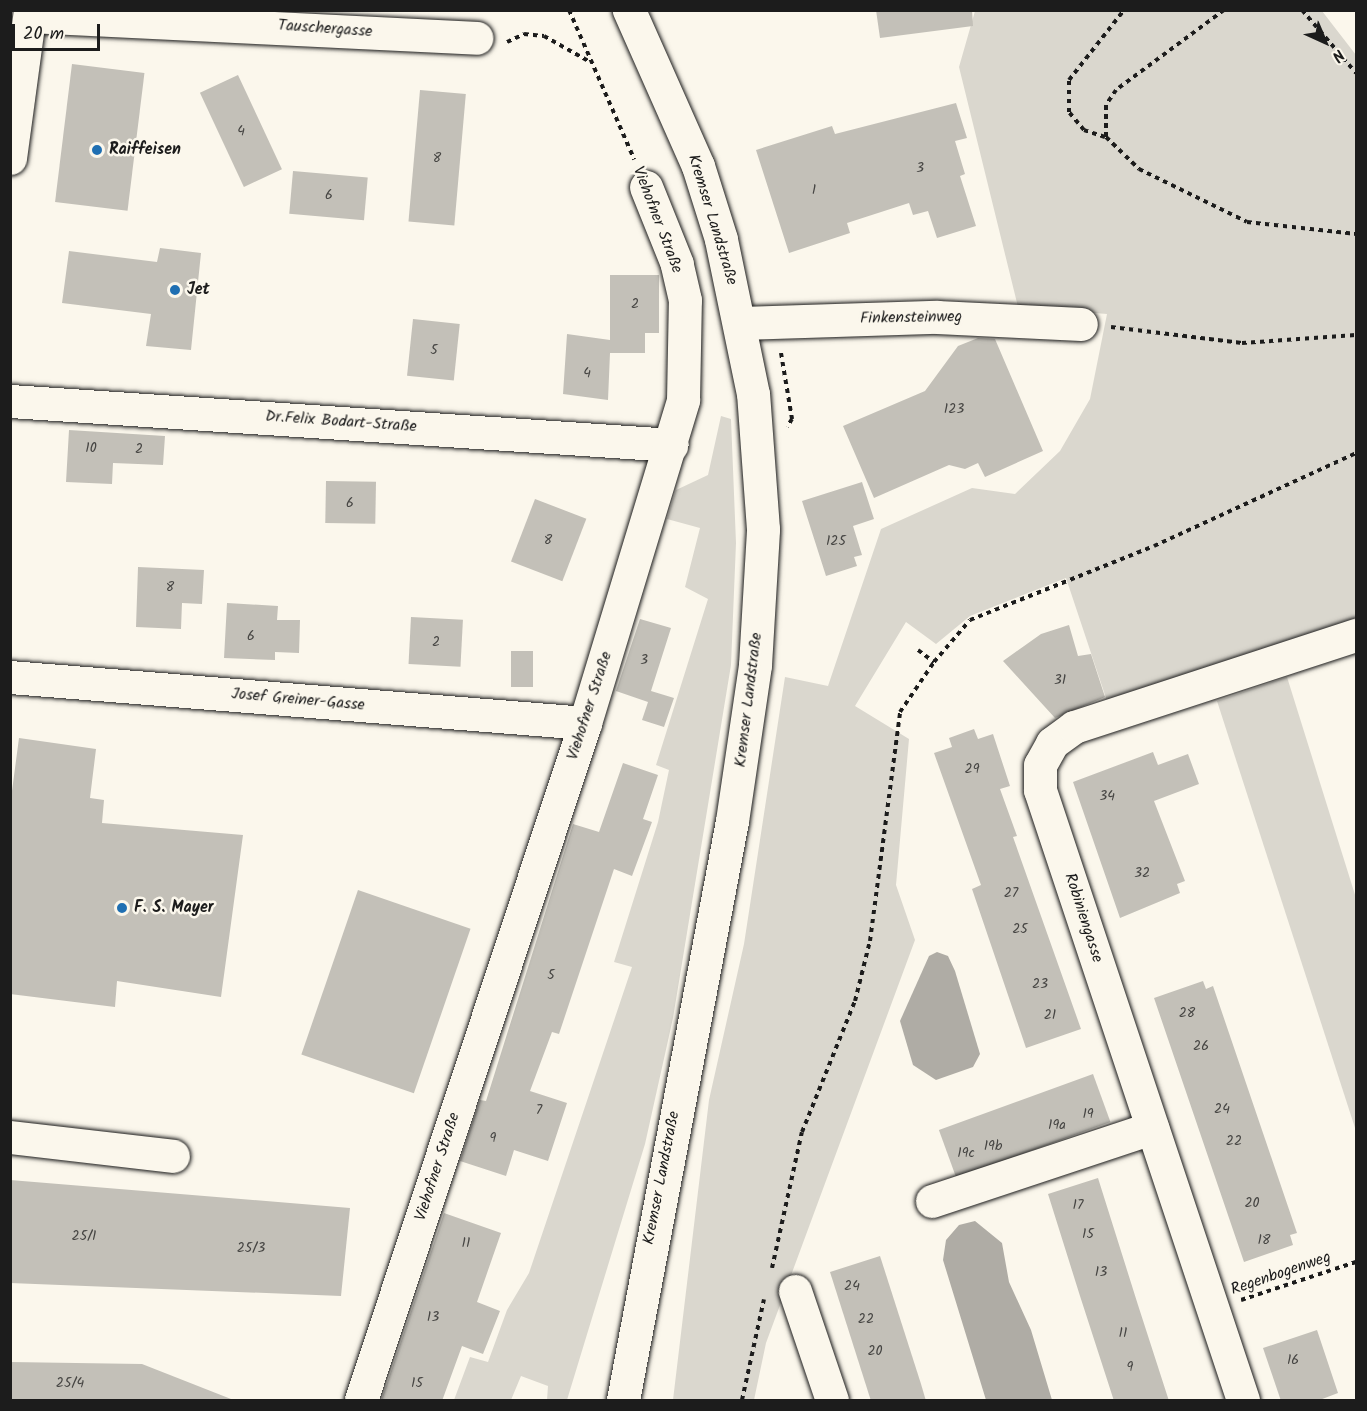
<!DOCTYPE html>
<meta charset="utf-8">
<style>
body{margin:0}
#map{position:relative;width:1367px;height:1411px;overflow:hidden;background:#fbf7ec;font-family:Kalam,sans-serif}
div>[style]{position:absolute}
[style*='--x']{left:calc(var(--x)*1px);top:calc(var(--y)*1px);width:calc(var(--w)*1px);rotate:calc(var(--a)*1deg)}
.green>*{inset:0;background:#dad7ce}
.water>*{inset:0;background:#afaca5}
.building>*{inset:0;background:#c3c0b8;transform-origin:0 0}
.path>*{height:4px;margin-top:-2px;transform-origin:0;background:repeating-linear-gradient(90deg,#1c1c1c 0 4.5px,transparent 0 9px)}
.roads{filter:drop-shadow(0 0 2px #1c1c1c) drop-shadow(0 0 2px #1c1c1c)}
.minor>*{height:33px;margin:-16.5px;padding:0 16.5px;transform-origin:16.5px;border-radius:16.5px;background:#fbf7ec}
.major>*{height:33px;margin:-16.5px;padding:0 16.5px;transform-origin:16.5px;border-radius:16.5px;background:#fbf7ec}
.dots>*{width:16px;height:16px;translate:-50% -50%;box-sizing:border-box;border:3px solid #fbf7ec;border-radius:50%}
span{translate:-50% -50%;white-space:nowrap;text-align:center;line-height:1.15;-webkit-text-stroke:5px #fbf7ec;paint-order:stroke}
.number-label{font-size:14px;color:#464543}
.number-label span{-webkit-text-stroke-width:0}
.street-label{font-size:16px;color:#1c1c1c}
.poi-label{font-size:16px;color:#1c1c1c;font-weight:700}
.left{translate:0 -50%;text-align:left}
.frame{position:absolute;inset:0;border:12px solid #1c1c1c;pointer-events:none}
.north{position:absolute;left:1295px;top:12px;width:60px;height:60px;-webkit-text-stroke:4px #fbf7ec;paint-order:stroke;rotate:136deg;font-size:16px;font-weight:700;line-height:24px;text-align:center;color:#1c1c1c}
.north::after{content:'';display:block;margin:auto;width:21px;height:27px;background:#1c1c1c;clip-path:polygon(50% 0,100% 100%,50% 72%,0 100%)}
.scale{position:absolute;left:12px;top:24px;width:88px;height:27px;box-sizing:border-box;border:3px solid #1c1c1c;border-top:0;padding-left:8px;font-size:18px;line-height:21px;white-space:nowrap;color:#1c1c1c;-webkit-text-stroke:4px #fbf7ec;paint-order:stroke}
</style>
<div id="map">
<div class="green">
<i style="clip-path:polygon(975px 11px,1322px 11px,1356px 55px,1356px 620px,1108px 704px,1066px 578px,970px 616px,936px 644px,906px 622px,855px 706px,909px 739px,896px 885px,915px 940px,766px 1343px,754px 1400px,673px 1400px,709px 1100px,744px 944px,785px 677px,828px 686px,881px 529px,972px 488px,1015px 494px,1060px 451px,1090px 399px,1107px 314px,1018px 307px,959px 67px)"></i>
<i style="clip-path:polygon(721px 416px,731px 419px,736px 543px,731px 665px,673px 1018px,645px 1144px,567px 1400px,547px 1400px,548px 1386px,521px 1376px,511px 1400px,454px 1400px,470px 1357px,488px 1362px,507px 1310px,529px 1273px,632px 967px,614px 962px,658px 822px,669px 770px,656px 765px,708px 599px,685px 587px,700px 528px,667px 519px,676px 490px,708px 475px)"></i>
<i style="clip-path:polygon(1287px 677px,1356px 898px,1356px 1131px,1217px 701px)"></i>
</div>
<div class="water">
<i style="clip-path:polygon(937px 952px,948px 956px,955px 971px,980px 1054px,973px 1067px,936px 1080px,913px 1065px,900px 1021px,929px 956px)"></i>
<i style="clip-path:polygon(975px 1221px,1002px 1243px,1009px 1282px,1031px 1330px,1052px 1400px,986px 1400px,943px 1260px,946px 1240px,959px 1225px)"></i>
</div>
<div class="building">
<i style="clip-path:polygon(876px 10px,972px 10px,973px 26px,880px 38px)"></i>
<i style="left:72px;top:64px;width:73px;height:139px;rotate:7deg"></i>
<i style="left:238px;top:75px;width:104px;height:42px;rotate:65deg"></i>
<i style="left:420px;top:90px;width:46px;height:132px;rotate:5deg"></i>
<i style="clip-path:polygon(956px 103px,967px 138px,955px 141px,965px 174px,960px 176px,976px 226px,937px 238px,928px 211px,913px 215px,909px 203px,847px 223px,850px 233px,789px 253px,756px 150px,832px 126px,835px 134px)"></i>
<i style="left:293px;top:171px;width:75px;height:43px;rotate:5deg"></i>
<i style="clip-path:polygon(160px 248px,201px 253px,191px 350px,146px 346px,151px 314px,62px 303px,69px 251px,157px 262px)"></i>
<i style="clip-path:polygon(610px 275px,659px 275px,659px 333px,645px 333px,645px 353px,610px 353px,608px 400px,563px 394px,567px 334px,610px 340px)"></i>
<i style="left:413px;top:319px;width:47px;height:57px;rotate:6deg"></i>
<i style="clip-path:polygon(978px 338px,995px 339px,1043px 451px,985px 477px,978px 463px,965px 469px,949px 465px,874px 498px,843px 426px,925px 391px,958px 346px)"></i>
<i style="clip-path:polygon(69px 430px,165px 436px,163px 465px,113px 463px,112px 484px,66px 482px)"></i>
<i style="left:326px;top:481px;width:50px;height:42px;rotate:1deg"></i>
<i style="clip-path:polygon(862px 482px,874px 519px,853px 526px,862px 555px,854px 557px,857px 566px,826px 576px,802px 501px)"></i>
<i style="left:535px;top:499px;width:55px;height:67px;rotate:21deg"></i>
<i style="clip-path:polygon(138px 567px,204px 570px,202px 604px,182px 603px,181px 629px,136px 627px)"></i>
<i style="clip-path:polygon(227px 603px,278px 606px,277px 620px,300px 620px,299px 653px,275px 652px,275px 660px,224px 658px)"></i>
<i style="left:411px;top:617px;width:52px;height:47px;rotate:3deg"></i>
<i style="clip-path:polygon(640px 619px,671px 628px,651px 691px,674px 698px,664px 727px,642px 720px,648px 702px,616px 691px)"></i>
<i style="clip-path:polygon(1069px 625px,1078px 656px,1091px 654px,1105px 697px,1055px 718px,1003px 661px,1041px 634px)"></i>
<i style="left:511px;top:651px;width:22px;height:36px"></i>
<i style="clip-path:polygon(974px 729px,978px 739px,993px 734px,1010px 786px,1000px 789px,1017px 836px,1013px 837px,1081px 1029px,1026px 1048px,972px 889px,981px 885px,934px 753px,952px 747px,949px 738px)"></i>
<i style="clip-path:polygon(19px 738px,96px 749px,90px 798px,104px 800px,102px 823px,243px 835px,221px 997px,117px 981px,115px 1007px,10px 994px,10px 806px)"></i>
<i style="clip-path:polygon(1153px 752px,1158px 765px,1188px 754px,1199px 784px,1154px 801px,1185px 881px,1177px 884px,1180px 893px,1120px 918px,1073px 782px)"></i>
<i style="clip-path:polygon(623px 763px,658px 775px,643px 819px,652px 822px,632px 876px,614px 869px,559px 1034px,552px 1032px,530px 1091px,567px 1103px,548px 1161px,514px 1150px,506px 1176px,460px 1161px,480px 1100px,486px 1101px,573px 824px,599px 832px)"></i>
<i style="left:358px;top:890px;width:119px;height:174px;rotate:19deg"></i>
<i style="clip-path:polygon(1203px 981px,1206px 989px,1213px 986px,1297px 1233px,1290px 1235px,1293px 1245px,1244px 1262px,1154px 998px)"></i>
<i style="left:1093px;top:1074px;width:51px;height:164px;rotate:70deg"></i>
<i style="clip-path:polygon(1098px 1178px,1138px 1305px,1169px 1401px,1114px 1401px,1080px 1296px,1048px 1194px)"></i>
<i style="clip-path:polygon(10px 1180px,350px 1208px,341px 1296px,10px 1283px)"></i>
<i style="clip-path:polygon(444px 1213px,501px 1233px,477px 1302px,500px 1311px,483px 1354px,462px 1346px,442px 1401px,381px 1401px)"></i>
<i style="clip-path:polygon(880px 1256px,921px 1384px,926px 1401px,871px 1401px,830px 1272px)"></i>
<i style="clip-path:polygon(1317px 1330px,1338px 1393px,1317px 1401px,1281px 1401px,1263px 1348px)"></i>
<i style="clip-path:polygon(10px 1362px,142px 1364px,231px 1399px,10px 1401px)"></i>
</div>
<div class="path">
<i style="--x:569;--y:10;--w:163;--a:66.4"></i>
<i style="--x:1224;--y:10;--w:134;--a:143.5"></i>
<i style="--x:1116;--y:90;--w:18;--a:124"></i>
<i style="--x:1106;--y:105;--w:32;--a:90"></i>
<i style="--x:1106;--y:137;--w:46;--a:44.1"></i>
<i style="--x:1139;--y:169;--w:120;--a:26.1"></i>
<i style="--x:1247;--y:222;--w:110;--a:6.3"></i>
<i style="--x:1302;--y:10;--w:83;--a:49.4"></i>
<i style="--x:507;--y:42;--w:19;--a:-25"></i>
<i style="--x:524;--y:34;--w:20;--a:6"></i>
<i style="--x:544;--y:36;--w:53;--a:29.5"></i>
<i style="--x:1105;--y:137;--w:22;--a:-162"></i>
<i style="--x:1084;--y:130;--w:23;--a:-130"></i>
<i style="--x:1069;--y:112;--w:32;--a:-90"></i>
<i style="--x:1069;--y:80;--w:89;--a:-51.8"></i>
<i style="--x:1111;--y:327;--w:132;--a:7"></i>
<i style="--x:1242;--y:343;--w:114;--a:-4"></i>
<i style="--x:781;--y:353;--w:67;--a:80.5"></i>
<i style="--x:792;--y:419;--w:9;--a:122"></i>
<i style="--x:918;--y:650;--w:20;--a:37"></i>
<i style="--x:772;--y:1268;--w:139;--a:-77.6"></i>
<i style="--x:802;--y:1132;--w:141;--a:-68"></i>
<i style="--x:855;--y:1001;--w:62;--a:-76"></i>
<i style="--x:870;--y:941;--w:231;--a:-82.5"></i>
<i style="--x:900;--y:712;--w:60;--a:-55.8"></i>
<i style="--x:934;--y:662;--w:55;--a:-49.4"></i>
<i style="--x:970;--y:620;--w:198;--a:-21.9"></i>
<i style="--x:1154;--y:546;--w:222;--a:-24.7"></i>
<i style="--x:1241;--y:1300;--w:121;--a:-18.3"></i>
<i style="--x:742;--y:1400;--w:103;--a:-77.7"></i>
</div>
<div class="roads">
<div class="minor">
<i style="--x:30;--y:16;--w:447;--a:2.8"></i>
<i style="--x:741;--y:323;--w:196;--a:-1.8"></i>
<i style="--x:937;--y:317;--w:144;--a:2.8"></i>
<i style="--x:10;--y:401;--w:663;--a:3.8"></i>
<i style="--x:10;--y:677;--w:577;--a:4.57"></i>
<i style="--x:10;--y:1137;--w:164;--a:6.6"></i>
<i style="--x:932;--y:1201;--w:232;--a:-18.4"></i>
<i style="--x:795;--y:1291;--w:115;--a:71.3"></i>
<i style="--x:361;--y:1400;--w:713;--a:-71.69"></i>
<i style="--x:585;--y:723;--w:338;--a:-73.1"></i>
<i style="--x:683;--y:400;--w:100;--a:-88.9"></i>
<i style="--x:685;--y:300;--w:37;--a:-103"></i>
<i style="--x:677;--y:264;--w:83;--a:-111.9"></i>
<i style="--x:1243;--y:1400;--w:643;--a:-108.41"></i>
<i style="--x:1040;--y:790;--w:25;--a:-90"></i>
<i style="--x:1040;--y:765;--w:25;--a:-61"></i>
<i style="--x:1052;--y:743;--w:27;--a:-36"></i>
<i style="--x:1074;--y:727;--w:297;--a:-18.1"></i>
</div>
<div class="major">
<i style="--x:10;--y:158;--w:149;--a:-82.3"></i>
<i style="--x:623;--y:1400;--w:589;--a:-79.34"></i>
<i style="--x:732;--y:821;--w:158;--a:-81.6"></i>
<i style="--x:755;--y:665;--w:136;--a:-86.6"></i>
<i style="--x:763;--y:529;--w:135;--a:-94.2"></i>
<i style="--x:753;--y:394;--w:158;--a:-101.7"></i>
<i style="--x:721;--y:239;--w:77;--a:-107.5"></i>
<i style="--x:698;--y:166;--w:171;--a:-113.9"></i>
</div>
</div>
<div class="dots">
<i style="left:97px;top:150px;background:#1f6fb2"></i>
<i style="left:175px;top:290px;background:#1f6fb2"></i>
<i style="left:122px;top:908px;background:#1f6fb2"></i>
</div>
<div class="number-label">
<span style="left:241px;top:131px">4</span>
<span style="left:437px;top:158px">8</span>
<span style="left:920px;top:168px">3</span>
<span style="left:814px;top:190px">1</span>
<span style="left:329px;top:195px">6</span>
<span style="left:635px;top:304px">2</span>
<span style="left:434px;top:350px">5</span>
<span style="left:587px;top:373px">4</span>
<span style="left:954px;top:409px">123</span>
<span style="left:91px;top:448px">10</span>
<span style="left:139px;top:449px">2</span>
<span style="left:350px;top:503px">6</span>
<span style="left:548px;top:540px">8</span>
<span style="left:836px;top:541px">125</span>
<span style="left:170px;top:587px">8</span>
<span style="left:251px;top:636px">6</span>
<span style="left:436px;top:642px">2</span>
<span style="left:644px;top:660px">3</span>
<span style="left:1060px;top:680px">31</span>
<span style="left:972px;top:769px">29</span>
<span style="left:1107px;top:796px">34</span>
<span style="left:1142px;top:873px">32</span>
<span style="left:1011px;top:893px">27</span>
<span style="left:1020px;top:929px">25</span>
<span style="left:551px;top:975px">5</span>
<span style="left:1040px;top:984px">23</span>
<span style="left:1187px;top:1013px">28</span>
<span style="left:1050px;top:1015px">21</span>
<span style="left:1201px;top:1046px">26</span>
<span style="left:1222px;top:1109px">24</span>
<span style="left:539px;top:1110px">7</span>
<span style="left:1088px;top:1114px">19</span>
<span style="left:1057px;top:1125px">19a</span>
<span style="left:493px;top:1138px">9</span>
<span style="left:1234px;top:1141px">22</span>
<span style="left:993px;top:1146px">19b</span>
<span style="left:966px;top:1153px">19c</span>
<span style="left:1252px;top:1203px">20</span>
<span style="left:1078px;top:1205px">17</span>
<span style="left:1088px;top:1234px">15</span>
<span style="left:84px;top:1236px">25/1</span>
<span style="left:1264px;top:1240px">18</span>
<span style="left:466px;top:1243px">11</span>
<span style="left:251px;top:1248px">25/3</span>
<span style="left:1101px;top:1272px">13</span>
<span style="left:852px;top:1286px">24</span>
<span style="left:433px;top:1317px">13</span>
<span style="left:866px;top:1319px">22</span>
<span style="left:1123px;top:1333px">11</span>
<span style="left:875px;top:1351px">20</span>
<span style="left:1293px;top:1360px">16</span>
<span style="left:1130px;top:1367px">9</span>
<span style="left:70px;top:1383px">25/4</span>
<span style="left:417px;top:1383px">15</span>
</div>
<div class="street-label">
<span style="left:325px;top:29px;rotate:4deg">Tauschergasse</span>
<span style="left:657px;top:220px;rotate:69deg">Viehofner Straße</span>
<span style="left:712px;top:220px;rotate:73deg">Kremser Landstraße</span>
<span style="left:911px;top:318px;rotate:-1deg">Finkensteinweg</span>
<span style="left:341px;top:422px;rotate:4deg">Dr.Felix Bodart-Straße</span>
<span style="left:298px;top:700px;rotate:5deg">Josef Greiner-Gasse</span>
<span style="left:749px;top:700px;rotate:-83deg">Kremser Landstraße</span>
<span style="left:590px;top:706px;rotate:-72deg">Viehofner Straße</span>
<span style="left:1083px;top:918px;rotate:72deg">Robiniengasse</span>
<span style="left:438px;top:1167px;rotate:-72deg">Viehofner Straße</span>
<span style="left:662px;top:1178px;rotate:-79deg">Kremser Landstraße</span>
<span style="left:1281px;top:1274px;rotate:-19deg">Regenbogenweg</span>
</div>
<div class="poi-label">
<span class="left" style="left:109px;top:150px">Raiffeisen</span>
<span class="left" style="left:187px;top:290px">Jet</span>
<span class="left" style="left:134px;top:908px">F. S. Mayer</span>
</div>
<div class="frame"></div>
<div class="north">N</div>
<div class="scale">20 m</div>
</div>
